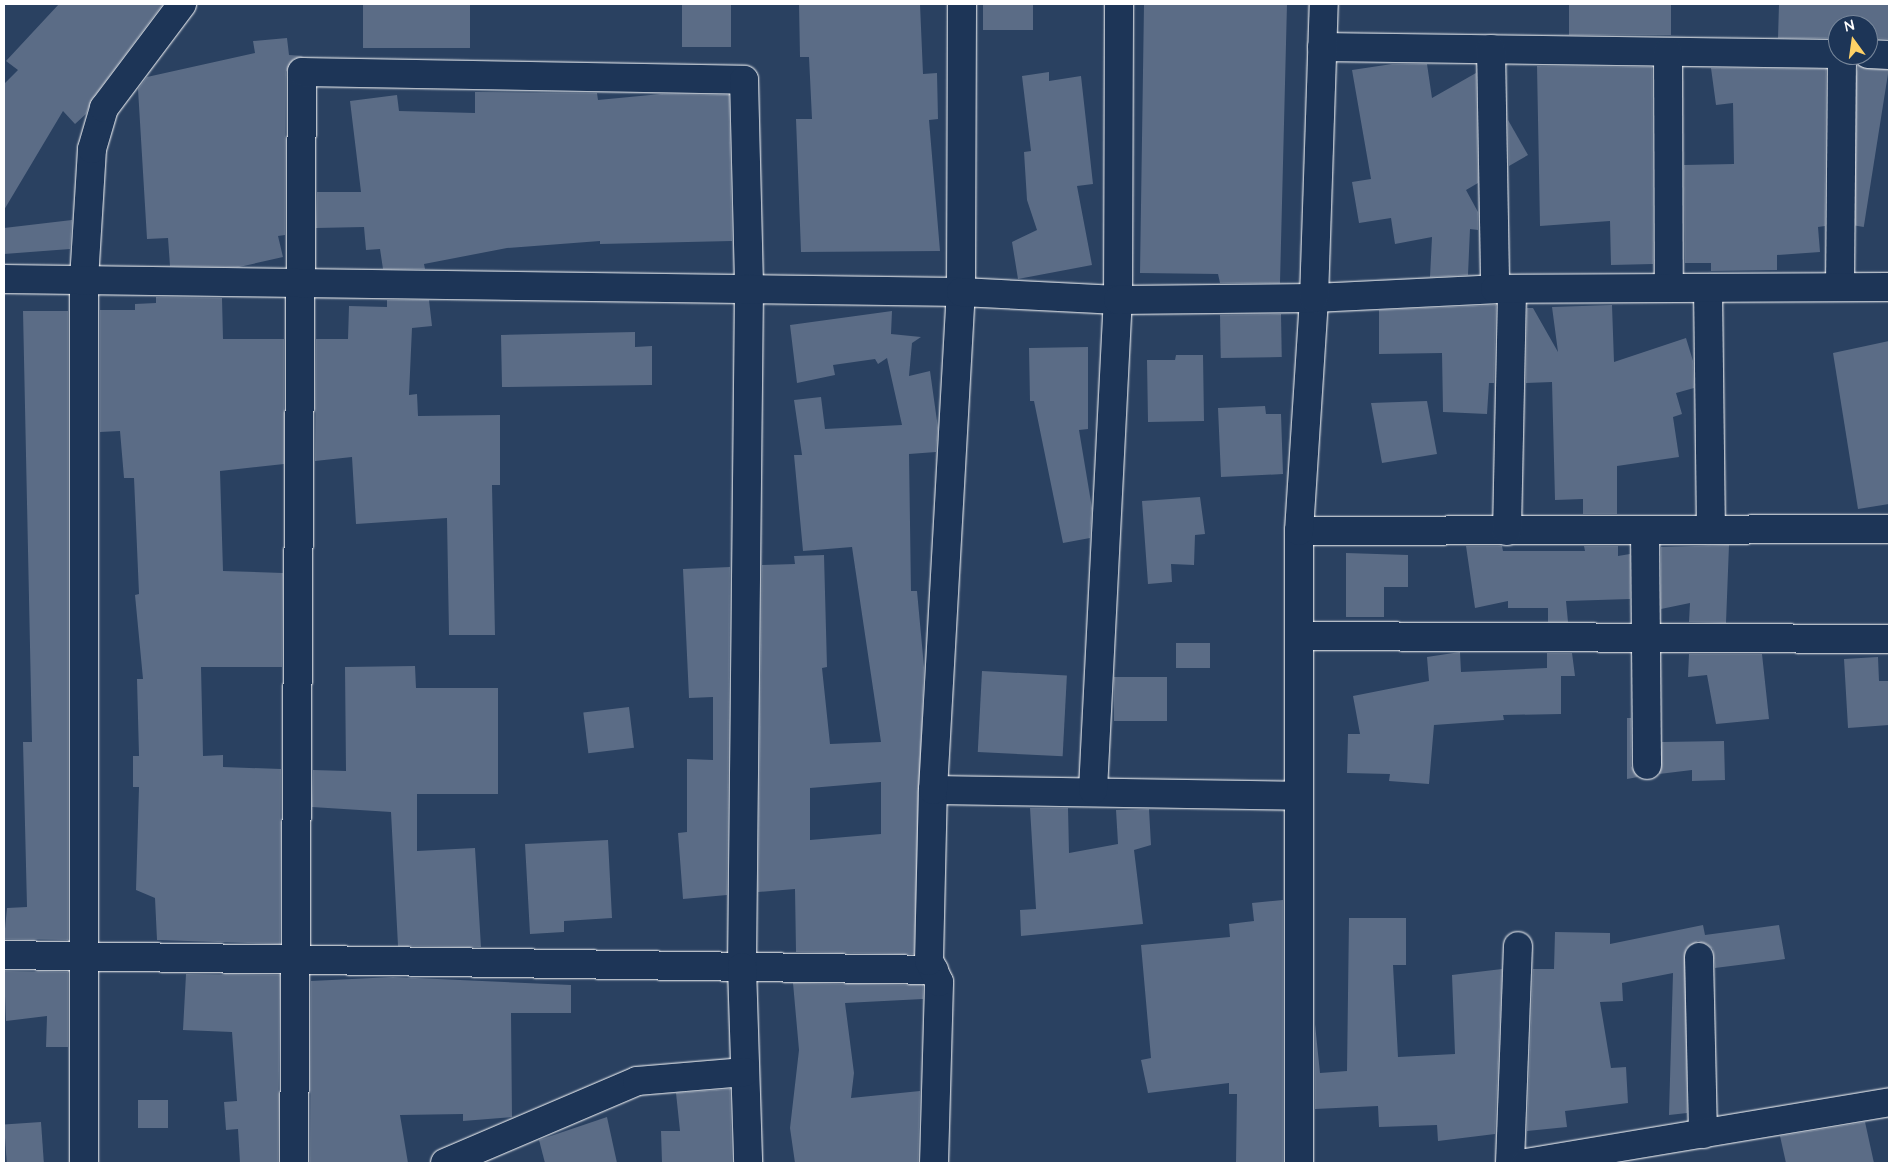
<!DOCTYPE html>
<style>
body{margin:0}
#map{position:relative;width:1893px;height:1167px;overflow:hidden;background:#2a4161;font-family:"Architects Daughter",sans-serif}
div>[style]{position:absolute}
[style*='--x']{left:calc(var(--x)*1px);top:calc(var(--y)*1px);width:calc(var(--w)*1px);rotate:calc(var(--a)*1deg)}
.building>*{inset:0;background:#5b6c86;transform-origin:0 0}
.roads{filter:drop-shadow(0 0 1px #fff) drop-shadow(0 0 1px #fff)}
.minor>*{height:28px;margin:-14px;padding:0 14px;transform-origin:14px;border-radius:14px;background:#1d3557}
.tertiary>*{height:28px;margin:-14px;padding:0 14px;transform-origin:14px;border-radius:14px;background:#1d3557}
span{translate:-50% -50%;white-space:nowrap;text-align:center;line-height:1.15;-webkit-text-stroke:4.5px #1d3557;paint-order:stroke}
.frame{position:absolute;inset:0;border:5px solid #fff;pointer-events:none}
.north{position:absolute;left:1828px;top:15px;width:50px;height:50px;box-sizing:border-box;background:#1d3557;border:1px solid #77869a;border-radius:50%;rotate:346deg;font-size:14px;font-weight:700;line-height:20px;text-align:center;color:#fff}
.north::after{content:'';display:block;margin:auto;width:18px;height:22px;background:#ffd166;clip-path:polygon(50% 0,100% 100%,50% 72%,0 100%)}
</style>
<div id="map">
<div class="building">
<i style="clip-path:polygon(59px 4px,163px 4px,92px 99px,86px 114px,75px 124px,63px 111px,4px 210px,4px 84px,18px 70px,6px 61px)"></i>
<i style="left:363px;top:4px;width:107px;height:44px"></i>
<i style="left:682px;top:4px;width:49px;height:43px"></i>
<i style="clip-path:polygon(799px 4px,920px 4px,923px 74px,937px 73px,938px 119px,929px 120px,940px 251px,801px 252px,796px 119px,812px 119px,809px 57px,800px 57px)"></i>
<i style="left:983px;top:4px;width:50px;height:26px"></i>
<i style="clip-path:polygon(1144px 4px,1287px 4px,1280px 283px,1220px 283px,1218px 274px,1140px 273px)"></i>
<i style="left:1569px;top:4px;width:102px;height:31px"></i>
<i style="clip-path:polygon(1779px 4px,1889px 4px,1889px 39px,1868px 38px,1868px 25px,1838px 25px,1838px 38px,1778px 38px)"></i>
<i style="clip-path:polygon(287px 38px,289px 55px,304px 56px,294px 59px,286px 72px,285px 235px,278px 236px,283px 257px,239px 267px,170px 266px,168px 238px,147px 239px,138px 89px,147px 77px,255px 53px,253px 41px)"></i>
<i style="clip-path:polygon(1392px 64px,1427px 64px,1432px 98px,1476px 73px,1478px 183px,1466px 190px,1478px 212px,1478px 230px,1470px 229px,1468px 275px,1430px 277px,1432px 237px,1395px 244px,1391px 218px,1359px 223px,1352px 182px,1371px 179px,1352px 70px)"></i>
<i style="left:1858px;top:65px;width:31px;height:159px;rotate:9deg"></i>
<i style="clip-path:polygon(1537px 66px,1652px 67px,1653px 264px,1611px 265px,1610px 221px,1540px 226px)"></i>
<i style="clip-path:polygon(1711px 68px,1826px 69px,1825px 226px,1818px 227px,1820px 252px,1777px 255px,1777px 270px,1711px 271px,1711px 263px,1685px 263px,1684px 165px,1734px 164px,1733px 103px,1716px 105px)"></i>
<i style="clip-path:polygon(1049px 72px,1049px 81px,1081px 76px,1093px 184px,1077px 186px,1092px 265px,1018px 279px,1012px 242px,1037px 230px,1027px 200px,1024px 152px,1031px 151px,1022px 76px)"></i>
<i style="clip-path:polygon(475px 92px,597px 93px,598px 100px,661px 94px,729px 95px,732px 241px,600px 244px,600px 241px,507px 248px,424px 264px,425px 269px,383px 269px,380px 249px,366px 250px,364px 227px,316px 228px,317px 192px,361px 192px,350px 101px,397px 95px,399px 111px,475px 113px)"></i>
<i style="clip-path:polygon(1508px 120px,1528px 155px,1509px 166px)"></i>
<i style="clip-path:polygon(72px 220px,70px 249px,4px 254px,4px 228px)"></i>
<i style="clip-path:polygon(156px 297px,222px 298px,223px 339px,284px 339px,284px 464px,220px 471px,223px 571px,283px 573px,282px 667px,201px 667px,203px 756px,223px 755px,223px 767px,281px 769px,280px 944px,157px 940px,155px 898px,136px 890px,139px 787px,133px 787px,133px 756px,139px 756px,137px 679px,143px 679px,135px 595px,139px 594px,134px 478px,124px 478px,120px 431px,100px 432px,100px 310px,135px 310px,135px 304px,156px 303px)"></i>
<i style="clip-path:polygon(387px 300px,429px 300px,432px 326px,412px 328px,409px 395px,417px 394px,418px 416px,500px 415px,500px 485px,492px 485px,495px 635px,449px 635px,447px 518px,356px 524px,352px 457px,315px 461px,316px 339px,348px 339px,349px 306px,387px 307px)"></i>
<i style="clip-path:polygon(1496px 305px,1494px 383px,1489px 383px,1487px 414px,1443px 412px,1442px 353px,1379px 354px,1379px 310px)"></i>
<i style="clip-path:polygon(1612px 305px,1614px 362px,1686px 338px,1693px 361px,1694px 388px,1676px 393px,1682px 414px,1673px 417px,1679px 457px,1617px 466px,1617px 514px,1583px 514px,1583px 499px,1555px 500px,1552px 382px,1526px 383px,1527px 308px,1533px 308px,1558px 352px,1552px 307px)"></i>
<i style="clip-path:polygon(23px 311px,68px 311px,68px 940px,4px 939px,7px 908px,27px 907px,23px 742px,32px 742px)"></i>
<i style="clip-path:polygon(evenodd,892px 311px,891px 334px,921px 337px,912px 343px,909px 376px,930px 371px,938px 428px,936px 452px,909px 454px,911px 591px,917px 591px,924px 667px,914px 954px,796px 952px,795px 889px,758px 892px,762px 565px,795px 564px,794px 556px,824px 555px,827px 667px,822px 668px,830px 744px,881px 742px,852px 547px,803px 551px,794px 455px,802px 455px,794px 400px,821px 397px,825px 429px,902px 425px,887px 358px,878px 364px,875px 359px,833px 365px,835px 375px,797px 383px,790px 325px,892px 311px,881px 782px,881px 834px,810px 840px,810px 788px,881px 782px)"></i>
<i style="left:1281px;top:314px;width:43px;height:61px;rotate:89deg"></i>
<i style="clip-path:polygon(635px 332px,635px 347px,652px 346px,652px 385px,502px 387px,501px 335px)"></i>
<i style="clip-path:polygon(1889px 341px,1889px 504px,1858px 509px,1833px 353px)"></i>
<i style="clip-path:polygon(1088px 347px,1088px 429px,1079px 430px,1092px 508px,1090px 538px,1063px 543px,1034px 401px,1030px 401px,1029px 348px)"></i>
<i style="clip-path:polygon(1176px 355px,1203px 355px,1204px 421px,1148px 422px,1147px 360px,1175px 360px)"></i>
<i style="clip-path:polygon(1427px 401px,1437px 454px,1382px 463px,1371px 403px)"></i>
<i style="clip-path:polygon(1265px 406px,1266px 414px,1281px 414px,1283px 474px,1221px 477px,1218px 408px)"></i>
<i style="clip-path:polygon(1200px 497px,1205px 534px,1195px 535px,1194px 565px,1171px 564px,1172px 582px,1148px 584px,1142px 501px)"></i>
<i style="clip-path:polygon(1729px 545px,1726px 623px,1689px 622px,1690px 603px,1661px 609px,1661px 547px)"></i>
<i style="clip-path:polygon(1466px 546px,1502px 546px,1503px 551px,1585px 551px,1584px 546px,1618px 546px,1618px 556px,1630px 554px,1630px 599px,1566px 601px,1568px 622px,1548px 622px,1548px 608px,1508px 608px,1508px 601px,1475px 608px)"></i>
<i style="clip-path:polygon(1346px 553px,1408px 555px,1408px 587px,1384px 587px,1384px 617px,1346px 617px)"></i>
<i style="clip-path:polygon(730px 567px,727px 895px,683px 899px,678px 833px,687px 832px,687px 759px,713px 760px,713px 697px,689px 698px,683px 569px)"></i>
<i style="left:1176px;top:643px;width:34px;height:25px"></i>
<i style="clip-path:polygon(1460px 652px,1461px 672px,1547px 668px,1547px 653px,1572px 653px,1575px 676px,1561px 676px,1561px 714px,1503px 715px,1504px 720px,1434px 725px,1429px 784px,1389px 781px,1390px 774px,1347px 773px,1348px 734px,1360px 734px,1353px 696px,1429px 681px,1427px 657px)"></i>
<i style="clip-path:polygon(1689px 654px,1762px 654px,1769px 719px,1716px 724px,1707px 675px,1688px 677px)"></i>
<i style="clip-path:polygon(1878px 657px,1879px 681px,1889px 681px,1889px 725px,1848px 728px,1844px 659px)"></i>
<i style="clip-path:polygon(415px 666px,416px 688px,498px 688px,498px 794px,417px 794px,417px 851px,475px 848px,481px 947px,398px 946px,391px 812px,312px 807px,313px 770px,346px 771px,345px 667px)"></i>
<i style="left:982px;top:671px;width:85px;height:81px;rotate:3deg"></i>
<i style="left:1167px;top:677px;width:44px;height:53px;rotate:90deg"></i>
<i style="left:629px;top:707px;width:41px;height:46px;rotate:83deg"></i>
<i style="clip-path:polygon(1627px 718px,1631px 718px,1631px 766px,1638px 777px,1627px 779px)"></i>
<i style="clip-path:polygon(1724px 741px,1725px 780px,1692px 781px,1692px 770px,1659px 774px,1662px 742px)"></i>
<i style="clip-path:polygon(1030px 808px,1068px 808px,1069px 853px,1118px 844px,1116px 810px,1149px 809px,1151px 845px,1134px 850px,1143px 924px,1021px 936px,1020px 910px,1036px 909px)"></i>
<i style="clip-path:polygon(608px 840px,612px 918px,564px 921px,564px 932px,530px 934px,525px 844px)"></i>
<i style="clip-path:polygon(1283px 900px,1283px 1163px,1236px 1163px,1237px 1094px,1229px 1094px,1229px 1083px,1148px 1093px,1141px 1060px,1151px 1058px,1141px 945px,1230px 937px,1229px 924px,1254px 921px,1252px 903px)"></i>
<i style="clip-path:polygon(1349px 918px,1406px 918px,1406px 965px,1393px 965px,1398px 1057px,1455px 1054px,1452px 975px,1502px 969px,1495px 1134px,1438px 1141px,1437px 1125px,1379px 1127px,1378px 1106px,1315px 1109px,1315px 1024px,1320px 1073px,1347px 1071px)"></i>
<i style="clip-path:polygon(1703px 925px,1705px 935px,1779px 925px,1785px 959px,1715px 968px,1713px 949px,1707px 944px,1698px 941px,1686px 949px,1687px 1113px,1669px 1115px,1673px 973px,1622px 983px,1623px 1001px,1600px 1002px,1611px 1068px,1626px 1067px,1628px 1103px,1565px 1111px,1567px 1127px,1527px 1131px,1533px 969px,1554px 969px,1555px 932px,1610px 933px,1610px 944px)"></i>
<i style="clip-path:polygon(4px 971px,68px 972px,68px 1047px,46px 1047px,47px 1016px,6px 1021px)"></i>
<i style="clip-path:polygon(186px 974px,280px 975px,278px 1163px,240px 1163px,238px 1129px,226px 1130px,224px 1102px,237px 1101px,232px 1032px,183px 1030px)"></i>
<i style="clip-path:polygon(393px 977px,571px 985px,571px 1013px,511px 1013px,512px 1117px,463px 1121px,463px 1114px,400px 1115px,408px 1163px,310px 1163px,311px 981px)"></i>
<i style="clip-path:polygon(793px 983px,923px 985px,923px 999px,845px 1003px,854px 1073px,851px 1098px,920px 1091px,918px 1163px,795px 1163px,790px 1128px,799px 1050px)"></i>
<i style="clip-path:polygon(730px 1089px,732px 1163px,662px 1163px,661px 1131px,680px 1131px,676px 1093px)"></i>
<i style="left:138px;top:1100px;width:30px;height:28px"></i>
<i style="clip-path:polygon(607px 1117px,617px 1163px,545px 1163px,539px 1140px)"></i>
<i style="left:41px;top:1122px;width:41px;height:37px;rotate:86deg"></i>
<i style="clip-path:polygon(1865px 1122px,1874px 1163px,1786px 1163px,1780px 1136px)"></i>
</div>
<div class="roads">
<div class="minor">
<i style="--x:1322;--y:47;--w:516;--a:0.78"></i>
<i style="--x:1491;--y:49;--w:240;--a:89"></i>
<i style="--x:1668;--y:52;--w:236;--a:89.8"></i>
<i style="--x:1868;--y:54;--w:21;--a:3"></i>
<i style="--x:1840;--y:287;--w:232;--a:-89.5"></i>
<i style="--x:1708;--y:288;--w:242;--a:89.3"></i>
<i style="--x:1645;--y:530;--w:235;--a:89.5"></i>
<i style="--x:1299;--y:531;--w:590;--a:-0.19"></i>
<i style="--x:1507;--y:531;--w:242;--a:-88.8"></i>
<i style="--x:1299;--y:636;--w:590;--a:0.29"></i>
<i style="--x:933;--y:790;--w:366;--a:0.9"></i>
<i style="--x:1093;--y:790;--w:491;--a:-87.1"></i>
<i style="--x:1118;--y:300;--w:296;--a:-89.8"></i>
<i style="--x:4;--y:955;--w:930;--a:0.92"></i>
<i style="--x:1699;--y:957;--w:177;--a:88.7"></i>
<i style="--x:84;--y:1163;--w:883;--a:-90"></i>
<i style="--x:84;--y:280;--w:131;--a:-86.5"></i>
<i style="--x:92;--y:149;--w:43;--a:-73.7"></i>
<i style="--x:104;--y:108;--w:130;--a:-53.1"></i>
<i style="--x:294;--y:1163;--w:1091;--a:-89.58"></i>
<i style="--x:302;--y:72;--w:442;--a:1"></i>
<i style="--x:744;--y:80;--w:208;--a:88.6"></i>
<i style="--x:749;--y:288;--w:679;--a:90.59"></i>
<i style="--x:742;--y:967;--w:196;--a:88.2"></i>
<i style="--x:445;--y:1163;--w:209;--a:-23.1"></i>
<i style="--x:637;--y:1081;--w:108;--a:-4.8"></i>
<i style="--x:934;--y:1163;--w:181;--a:-88.4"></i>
<i style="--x:939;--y:982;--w:23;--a:-115"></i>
<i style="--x:929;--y:961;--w:171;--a:-88.7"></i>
<i style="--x:933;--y:790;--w:499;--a:-86.8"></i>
<i style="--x:961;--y:292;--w:288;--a:-89.8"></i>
<i style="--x:1299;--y:1163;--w:632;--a:-90"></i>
<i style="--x:1299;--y:531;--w:233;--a:-86.3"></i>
<i style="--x:1510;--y:1163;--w:217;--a:-87.9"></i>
<i style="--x:1526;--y:1163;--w:368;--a:-9.5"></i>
</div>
<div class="tertiary">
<i style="--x:4;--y:279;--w:957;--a:0.78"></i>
<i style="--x:961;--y:292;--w:157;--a:2.9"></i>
<i style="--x:1118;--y:300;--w:196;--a:-0.6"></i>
<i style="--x:1314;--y:298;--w:181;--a:-2.8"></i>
<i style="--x:1495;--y:289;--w:394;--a:-0.3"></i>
<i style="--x:1314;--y:298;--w:294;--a:-88.1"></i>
</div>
</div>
<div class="frame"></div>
<div class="north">N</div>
</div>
